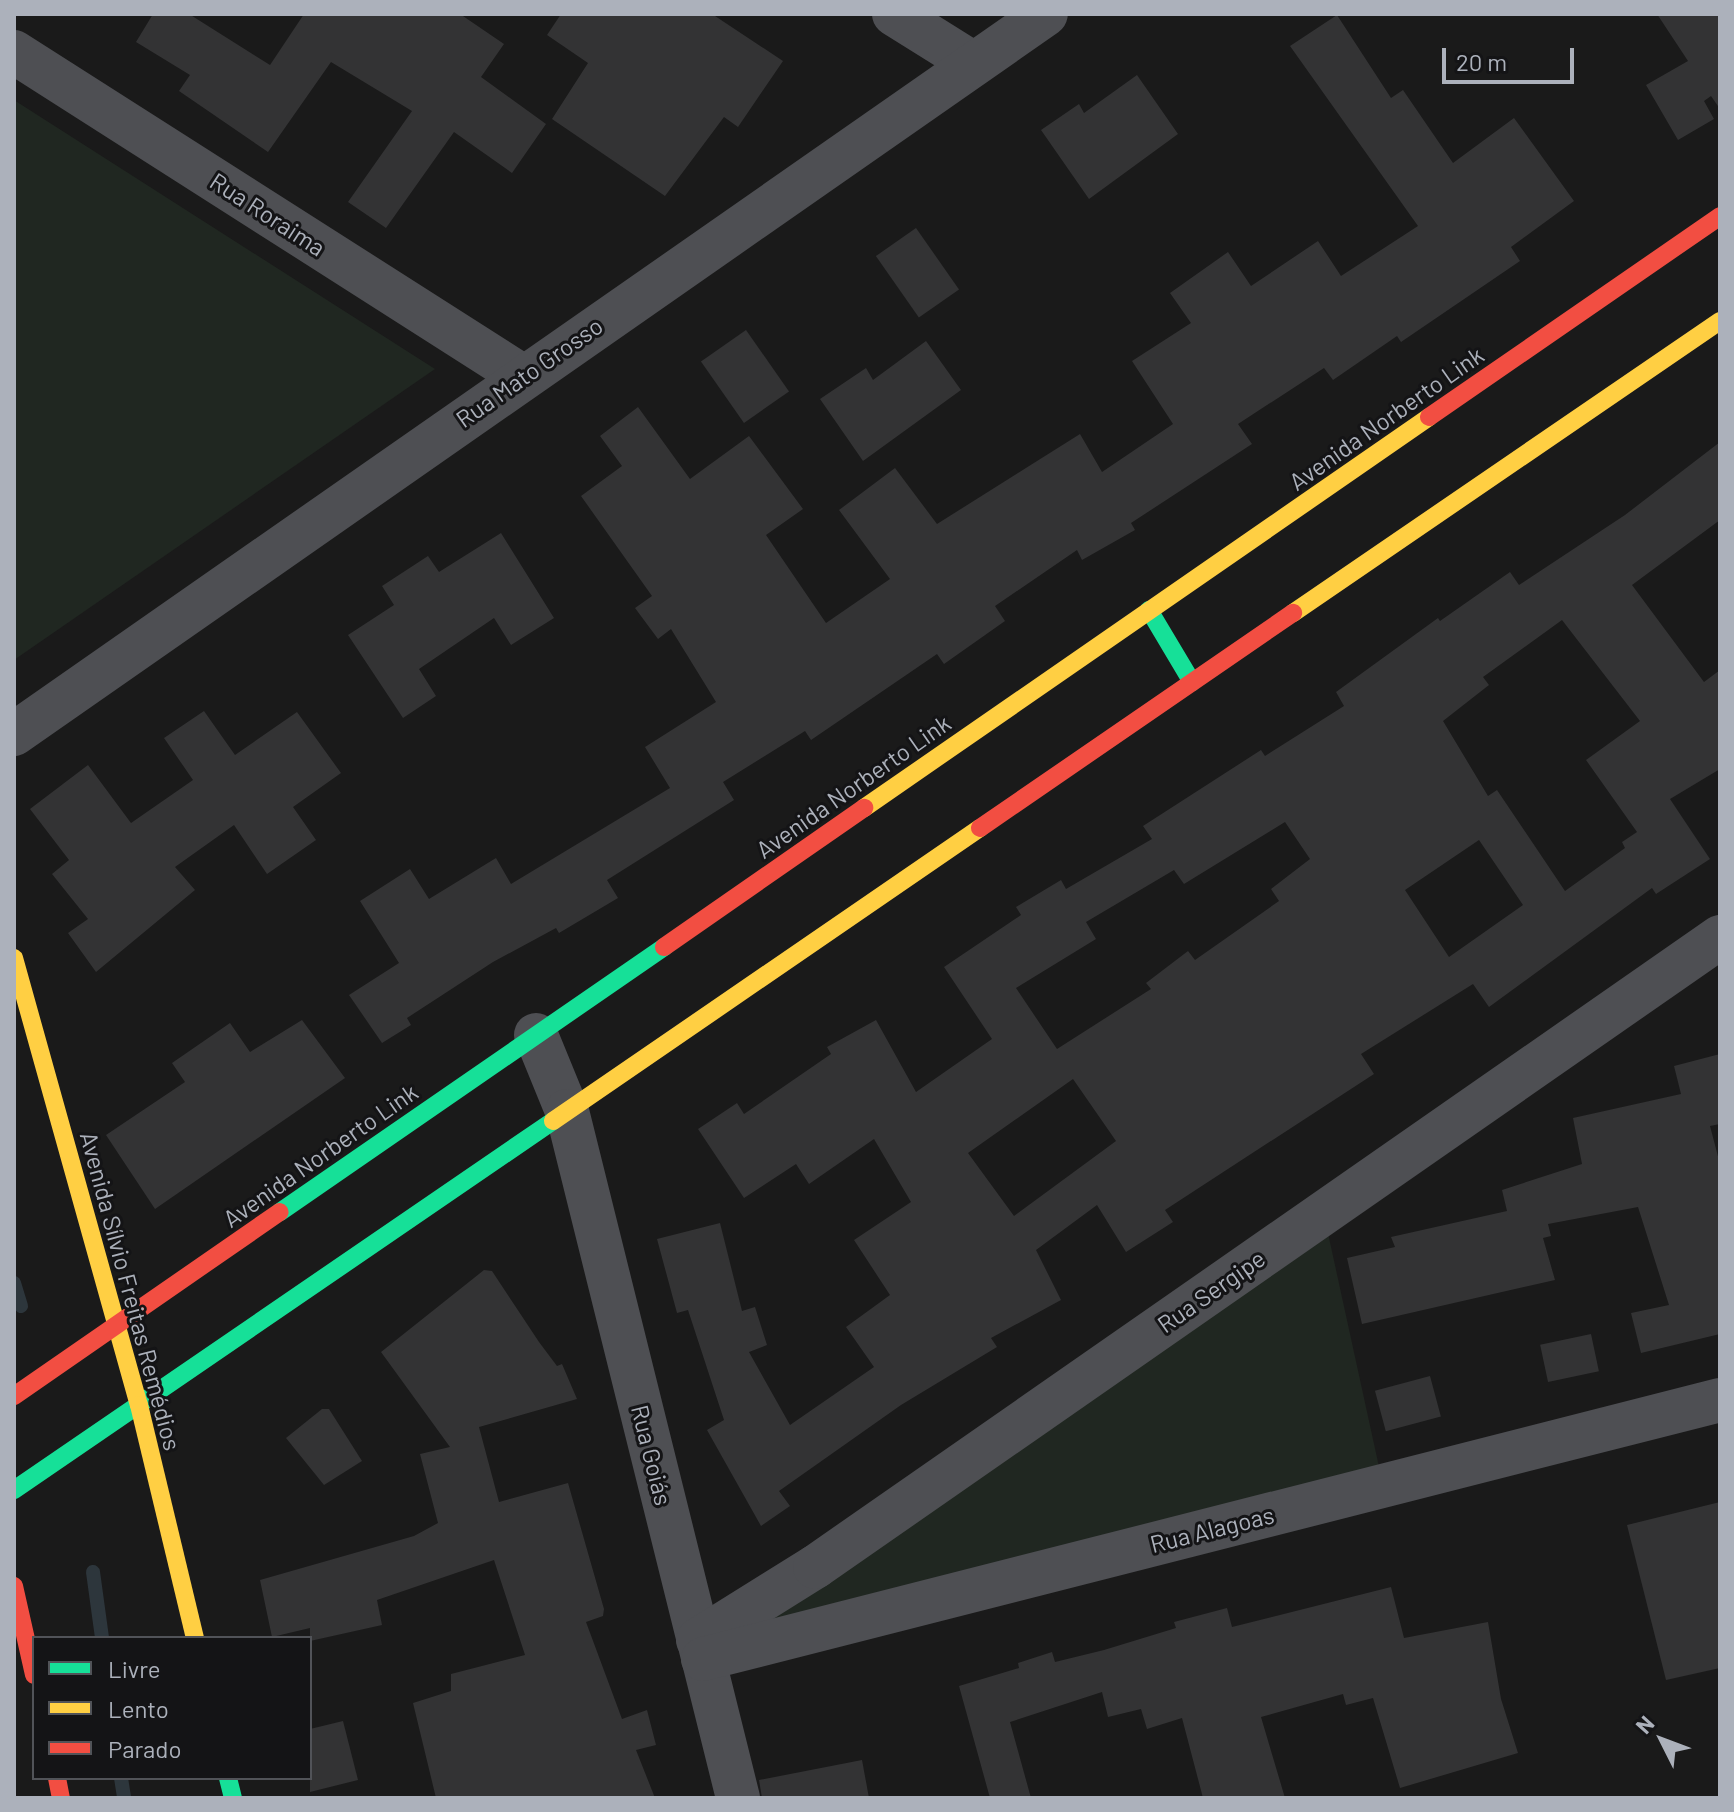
<!DOCTYPE html>
<meta charset="utf-8">
<style>
body{margin:0}
#map{position:relative;width:1734px;height:1812px;overflow:hidden;background:#1a1a1a;font-family:Barlow,sans-serif}
div>[style]{position:absolute}
[style*='--x']{left:calc(var(--x)*1px);top:calc(var(--y)*1px);width:calc(var(--w)*1px);rotate:calc(var(--a)*1deg)}
.green>*{inset:0;background:#202721}
.stream>*{height:14px;margin:-7px;padding:0 7px;transform-origin:7px;border-radius:7px;background:#2d363c}
.building>*{inset:0;background:#333334;transform-origin:0 0}
.street>*{height:44px;margin:-22px;padding:0 22px;transform-origin:22px;border-radius:22px;background:#4e4f53}
.fast>*{height:18px;margin:-9px;padding:0 9px;transform-origin:9px;border-radius:9px;background:#16e098}
.slow>*{height:18px;margin:-9px;padding:0 9px;transform-origin:9px;border-radius:9px;background:#ffcf43}
.jam>*{height:18px;margin:-9px;padding:0 9px;transform-origin:9px;border-radius:9px;background:#f24e42}
span{translate:-50% -50%;white-space:nowrap;text-align:center;line-height:1.15;-webkit-text-stroke:6px #141416;paint-order:stroke}
.street-label{font-size:24px;color:#acb1bb}
.frame{position:absolute;inset:0;border:16px solid #acb1bb;pointer-events:none}
.legend{position:absolute;left:32px;top:1636px;width:280px;height:144px;box-sizing:border-box;background:#141416;border:2px solid #515358;margin:0;padding:10px 14px;list-style:none;font-size:24px;color:#acb1bb}
.legend li{display:flex;align-items:center;gap:16px;height:40px}
.legend b{width:40px;border:2px solid #515358}
.north{position:absolute;left:1622px;top:1700px;width:80px;height:80px;-webkit-text-stroke:6px #141416;paint-order:stroke;rotate:312deg;font-size:22px;font-weight:700;line-height:32px;text-align:center;color:#acb1bb}
.north::after{content:'';display:block;margin:auto;width:28px;height:36px;background:#acb1bb;clip-path:polygon(50% 0,100% 100%,50% 72%,0 100%)}
.scale{position:absolute;left:1442px;top:48px;width:132px;height:36px;box-sizing:border-box;border:4px solid #acb1bb;border-top:0;padding-left:10px;font-size:24px;line-height:28px;white-space:nowrap;color:#acb1bb;-webkit-text-stroke:6px #141416;paint-order:stroke}
</style>
<div id="map">
<div class="green">
<i style="clip-path:polygon(14px 100px,435px 369px,14px 660px)"></i>
<i style="clip-path:polygon(1326px 1224px,1381px 1476px,742px 1640px)"></i>
</div>
<div class="stream">
<i style="--x:14;--y:1283;--w:24;--a:73"></i>
<i style="--x:93;--y:1572;--w:67;--a:82.2"></i>
<i style="--x:121;--y:1778;--w:20;--a:81"></i>
</div>
<div class="building">
<i style="clip-path:polygon(153px 14px,189px 14px,270px 65px,304px 14px,460px 14px,504px 44px,481px 77px,546px 124px,512px 173px,454px 132px,386px 228px,348px 202px,412px 111px,331px 62px,268px 152px,179px 91px,190px 75px,136px 42px)"></i>
<i style="clip-path:polygon(561px 14px,712px 14px,783px 61px,738px 127px,724px 117px,665px 196px,552px 119px,588px 63px,547px 35px)"></i>
<i style="clip-path:polygon(1657px 14px,1720px 14px,1720px 109px,1711px 96px,1704px 101px,1714px 119px,1678px 140px,1646px 85px,1688px 61px)"></i>
<i style="clip-path:polygon(1337px 15px,1391px 98px,1403px 90px,1453px 163px,1514px 118px,1574px 201px,1511px 247px,1520px 261px,1401px 342px,1397px 336px,1333px 380px,1324px 368px,1238px 424px,1252px 444px,1131px 523px,1135px 530px,1082px 560px,1077px 550px,995px 606px,1005px 621px,944px 664px,937px 654px,811px 740px,805px 731px,723px 782px,734px 800px,607px 880px,618px 898px,559px 933px,556px 928px,493px 962px,407px 1018px,411px 1025px,382px 1043px,349px 995px,399px 963px,360px 901px,410px 869px,429px 899px,496px 858px,511px 884px,670px 788px,645px 747px,716px 702px,671px 629px,658px 639px,635px 608px,652px 596px,581px 496px,622px 466px,600px 436px,638px 407px,690px 479px,749px 436px,803px 509px,766px 535px,826px 623px,890px 579px,839px 510px,895px 468px,937px 524px,1080px 434px,1102px 472px,1173px 424px,1132px 361px,1191px 323px,1170px 293px,1228px 252px,1251px 286px,1318px 241px,1341px 276px,1418px 226px,1290px 46px)"></i>
<i style="clip-path:polygon(1137px 75px,1178px 134px,1089px 199px,1041px 130px,1079px 104px,1084px 113px)"></i>
<i style="left:916px;top:228px;width:75px;height:49px;rotate:55deg"></i>
<i style="left:746px;top:330px;width:75px;height:55px;rotate:55deg"></i>
<i style="clip-path:polygon(926px 341px,961px 390px,863px 461px,820px 399px,866px 368px,873px 380px)"></i>
<i style="clip-path:polygon(evenodd,1720px 442px,1720px 520px,1632px 585px,1704px 682px,1720px 670px,1720px 769px,1670px 799px,1710px 859px,1656px 894px,1652px 888px,1489px 1007px,1473px 984px,1361px 1054px,1374px 1074px,1165px 1210px,1173px 1222px,1126px 1252px,1097px 1205px,1036px 1250px,1061px 1300px,991px 1338px,997px 1347px,901px 1405px,779px 1491px,790px 1506px,761px 1526px,707px 1430px,724px 1420px,688px 1310px,677px 1313px,657px 1239px,720px 1223px,742px 1311px,755px 1307px,767px 1345px,749px 1352px,790px 1425px,874px 1367px,846px 1327px,890px 1295px,854px 1240px,911px 1202px,874px 1139px,809px 1184px,796px 1164px,744px 1198px,698px 1129px,737px 1103px,744px 1114px,831px 1054px,827px 1047px,876px 1020px,916px 1092px,992px 1039px,944px 967px,1021px 915px,1016px 907px,1061px 880px,1066px 889px,1152px 839px,1143px 826px,1261px 750px,1265px 756px,1344px 706px,1336px 692px,1438px 618px,1440px 621px,1510px 572px,1519px 585px,1625px 515px,1720px 442px,1562px 620px,1640px 721px,1586px 760px,1637px 832px,1622px 842px,1625px 848px,1565px 891px,1497px 790px,1488px 796px,1443px 721px,1489px 685px,1483px 677px,1562px 620px,1720px 442px,1285px 822px,1310px 859px,1271px 889px,1279px 901px,1195px 960px,1188px 951px,1146px 983px,1151px 989px,1057px 1049px,1016px 988px,1096px 939px,1086px 922px,1174px 870px,1184px 884px,1285px 822px,1720px 442px,1479px 840px,1523px 905px,1449px 957px,1405px 890px,1479px 840px,1720px 442px,1073px 1079px,1116px 1141px,1014px 1216px,968px 1153px,1073px 1079px)"></i>
<i style="clip-path:polygon(501px 533px,554px 618px,511px 645px,494px 618px,419px 669px,436px 696px,403px 718px,348px 635px,394px 605px,382px 586px,428px 556px,439px 572px)"></i>
<i style="clip-path:polygon(204px 711px,235px 755px,297px 712px,341px 773px,293px 807px,316px 840px,267px 874px,234px 825px,175px 867px,195px 890px,96px 972px,68px 933px,88px 919px,52px 874px,69px 860px,30px 809px,88px 765px,131px 823px,193px 780px,164px 738px)"></i>
<i style="clip-path:polygon(302px 1020px,345px 1078px,155px 1209px,106px 1135px,185px 1082px,172px 1063px,230px 1023px,250px 1052px)"></i>
<i style="clip-path:polygon(1720px 1054px,1720px 1124px,1710px 1126px,1720px 1164px,1720px 1334px,1641px 1353px,1631px 1313px,1669px 1305px,1638px 1207px,1548px 1224px,1551px 1236px,1543px 1238px,1555px 1280px,1362px 1324px,1347px 1258px,1395px 1247px,1391px 1237px,1507px 1211px,1502px 1190px,1582px 1164px,1573px 1118px,1681px 1094px,1674px 1066px)"></i>
<i style="clip-path:polygon(484px 1270px,492px 1271px,539px 1342px,557px 1366px,562px 1364px,577px 1399px,479px 1427px,499px 1502px,568px 1483px,604px 1609px,603px 1616px,586px 1622px,622px 1719px,647px 1710px,656px 1745px,636px 1750px,655px 1798px,436px 1798px,413px 1703px,451px 1691px,451px 1674px,525px 1655px,494px 1560px,377px 1600px,382px 1625px,310px 1641px,310px 1628px,272px 1637px,260px 1580px,414px 1536px,438px 1523px,420px 1454px,450px 1447px,381px 1352px)"></i>
<i style="left:1591px;top:1334px;width:38px;height:52px;rotate:78deg"></i>
<i style="left:1430px;top:1376px;width:42px;height:57px;rotate:75deg"></i>
<i style="clip-path:polygon(322px 1409px,329px 1409px,362px 1461px,324px 1485px,286px 1438px)"></i>
<i style="clip-path:polygon(1720px 1502px,1720px 1668px,1666px 1680px,1627px 1525px)"></i>
<i style="clip-path:polygon(1391px 1587px,1404px 1638px,1488px 1622px,1501px 1699px,1518px 1753px,1400px 1788px,1373px 1698px,1346px 1705px,1343px 1694px,1261px 1717px,1285px 1798px,1203px 1798px,1182px 1718px,1147px 1729px,1141px 1709px,1108px 1717px,1102px 1692px,1010px 1722px,1031px 1798px,990px 1798px,959px 1686px,1019px 1668px,1018px 1663px,1052px 1652px,1055px 1662px,1104px 1650px,1176px 1628px,1174px 1622px,1227px 1608px,1232px 1627px)"></i>
<i style="clip-path:polygon(343px 1721px,358px 1780px,310px 1792px,310px 1729px)"></i>
<i style="clip-path:polygon(862px 1760px,869px 1798px,762px 1798px,759px 1780px)"></i>
</div>
<div class="street">
<i style="--x:894;--y:14;--w:94;--a:32"></i>
<i style="--x:14;--y:52;--w:603;--a:32.53"></i>
<i style="--x:14;--y:734;--w:1258;--a:-34.9"></i>
<i style="--x:536;--y:1035;--w:82;--a:67.8"></i>
<i style="--x:567;--y:1111;--w:708;--a:76.02"></i>
<i style="--x:698;--y:1640;--w:138;--a:-32"></i>
<i style="--x:815;--y:1567;--w:1103;--a:-34.84"></i>
<i style="--x:703;--y:1659;--w:1049;--a:-14.29"></i>
</div>
<div class="fast">
<i style="--x:1149;--y:610;--w:84;--a:59.2"></i>
<i style="--x:280;--y:1212;--w:467;--a:-34.6"></i>
<i style="--x:14;--y:1490;--w:653;--a:-34.4"></i>
<i style="--x:228;--y:1778;--w:21;--a:76"></i>
</div>
<div class="slow">
<i style="--x:1293;--y:613;--w:517;--a:-34.37"></i>
<i style="--x:864;--y:808;--w:687;--a:-34.68"></i>
<i style="--x:14;--y:958;--w:464;--a:74.4"></i>
<i style="--x:139;--y:1405;--w:240;--a:76.5"></i>
<i style="--x:553;--y:1121;--w:518;--a:-34.46"></i>
</div>
<div class="jam">
<i style="--x:1429;--y:417;--w:354;--a:-34.6"></i>
<i style="--x:980;--y:828;--w:380;--a:-34.5"></i>
<i style="--x:664;--y:947;--w:244;--a:-34.8"></i>
<i style="--x:14;--y:1396;--w:323;--a:-34.7"></i>
<i style="--x:14;--y:1586;--w:91;--a:77.3"></i>
<i style="--x:57;--y:1778;--w:20;--a:79"></i>
</div>
<div class="street-label">
<span style="left:268px;top:214px;rotate:33deg">Rua Roraima</span>
<span style="left:529px;top:372px;rotate:-35deg">Rua Mato Grosso</span>
<span style="left:1386px;top:418px;rotate:-35deg">Avenida Norberto Link</span>
<span style="left:853px;top:786px;rotate:-35deg">Avenida Norberto Link</span>
<span style="left:320px;top:1155px;rotate:-35deg">Avenida Norberto Link</span>
<span style="left:131px;top:1291px;rotate:75deg">Avenida Sílvio Freitas Remédios</span>
<span style="left:1211px;top:1291px;rotate:-35deg">Rua Sergipe</span>
<span style="left:652px;top:1455px;rotate:76deg">Rua Goiás</span>
<span style="left:1212px;top:1529px;rotate:-14deg">Rua Alagoas</span>
</div>
<div class="frame"></div>
<ul class="legend">
<li><b style="height:10px;background:#16e098"></b>Livre</li>
<li><b style="height:10px;background:#ffcf43"></b>Lento</li>
<li><b style="height:10px;background:#f24e42"></b>Parado</li>
</ul>
<div class="north">N</div>
<div class="scale">20 m</div>
</div>
